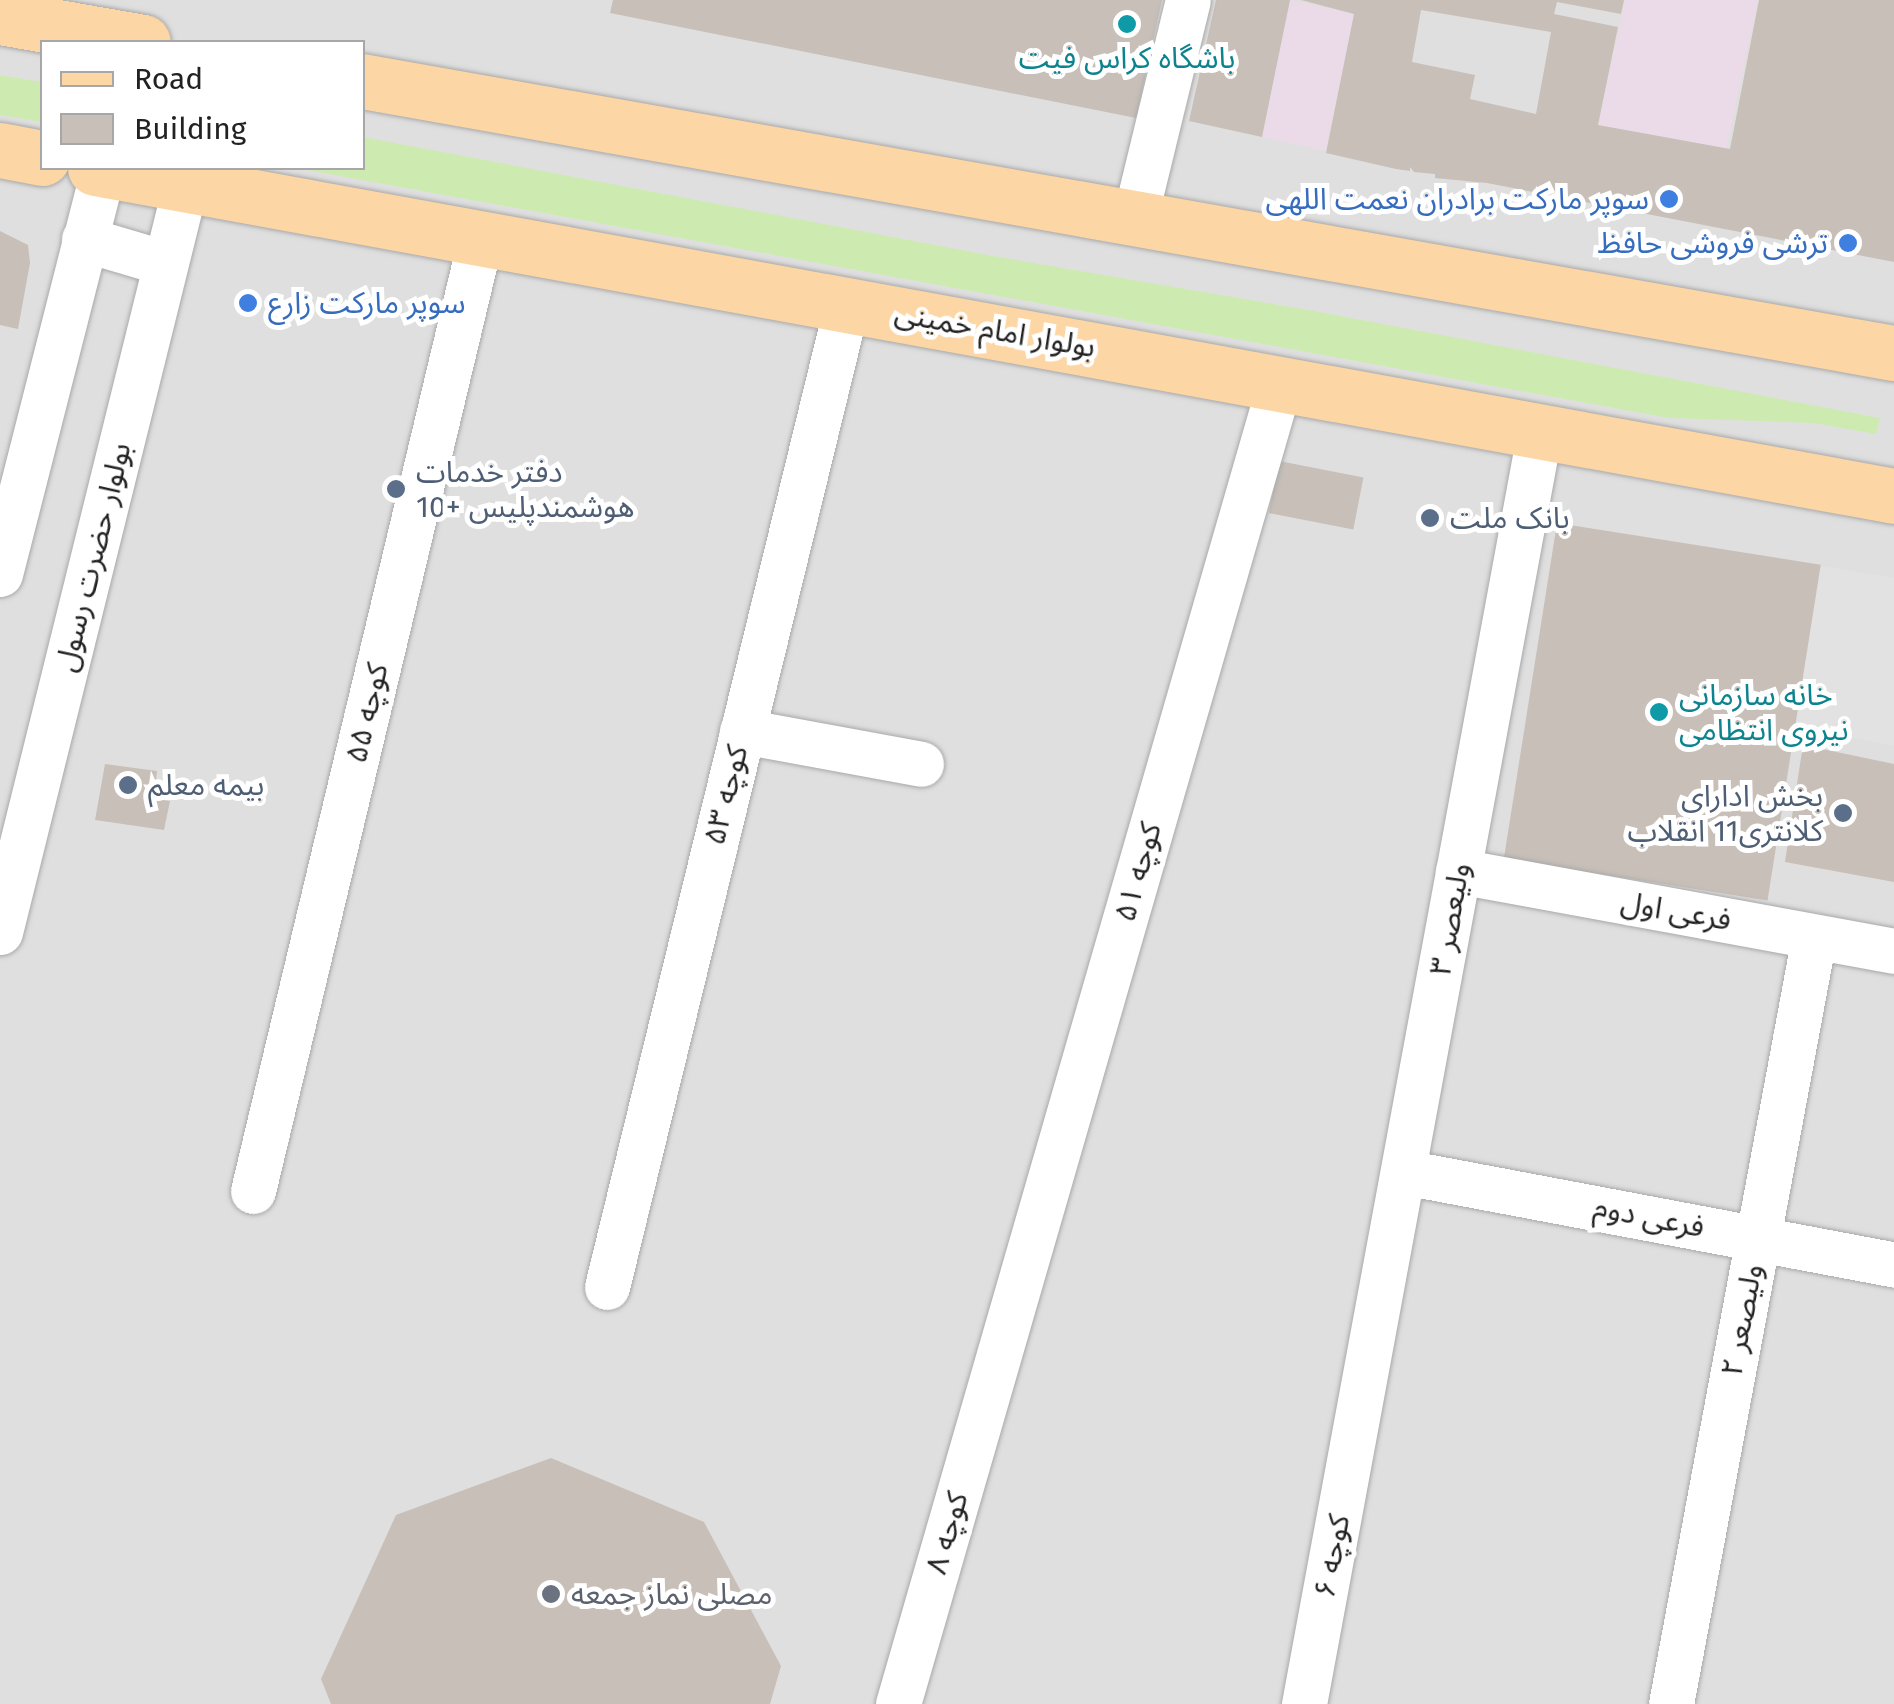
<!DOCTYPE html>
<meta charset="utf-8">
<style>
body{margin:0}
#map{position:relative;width:1894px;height:1704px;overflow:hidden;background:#f2efe9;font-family:"Fira Sans","Noto Sans Arabic",sans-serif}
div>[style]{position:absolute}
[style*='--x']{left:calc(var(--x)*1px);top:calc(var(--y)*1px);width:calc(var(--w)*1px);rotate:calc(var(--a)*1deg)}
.residential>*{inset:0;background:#e0dfdf}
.industrial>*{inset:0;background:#ebdbe8;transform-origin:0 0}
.grass>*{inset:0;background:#cdebb0}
.parking>*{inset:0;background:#e2e2e2}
.building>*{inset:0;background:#c7bfb8;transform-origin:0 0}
.roads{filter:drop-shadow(0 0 2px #a9a9a9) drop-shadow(0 0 2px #a9a9a9)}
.minor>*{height:45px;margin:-22.5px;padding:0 22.5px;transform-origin:22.5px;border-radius:22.5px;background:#fff}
.major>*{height:55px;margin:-27.5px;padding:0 27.5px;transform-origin:27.5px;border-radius:27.5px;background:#fcd6a4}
.dots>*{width:28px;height:28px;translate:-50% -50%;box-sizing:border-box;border:5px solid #fff;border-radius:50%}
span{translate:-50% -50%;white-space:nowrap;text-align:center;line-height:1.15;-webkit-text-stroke:10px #fff;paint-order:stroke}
.culture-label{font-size:30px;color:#0d838f}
.left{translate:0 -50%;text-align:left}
.shop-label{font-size:30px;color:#366cbe}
.right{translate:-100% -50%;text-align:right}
.street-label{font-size:30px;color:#222}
.service-label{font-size:30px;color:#4e5e75}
.worship-label{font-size:30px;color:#5b616d}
.legend{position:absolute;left:40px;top:40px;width:325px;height:130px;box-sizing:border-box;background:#fff;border:2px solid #a7a7a7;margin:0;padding:12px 18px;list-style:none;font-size:30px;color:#222}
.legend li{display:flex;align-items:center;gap:20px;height:50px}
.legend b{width:50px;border:2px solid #a7a7a7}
</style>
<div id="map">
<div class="residential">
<i style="clip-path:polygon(evenodd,0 0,1894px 0,1894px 1704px,0 1704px,0 0,42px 42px,362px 42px,362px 168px,42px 168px,42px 42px)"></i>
</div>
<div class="industrial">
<i style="left:1290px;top:0;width:66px;height:140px;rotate:12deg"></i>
<i style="clip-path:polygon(1625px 0,1758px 0,1726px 149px,1598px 125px)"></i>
</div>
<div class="grass">
<i style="clip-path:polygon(0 75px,42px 82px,42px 122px,0 115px)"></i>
<i style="clip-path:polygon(363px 137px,993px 256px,1314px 311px,1880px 418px,1876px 434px,1813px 423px,1669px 418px,296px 168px,362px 168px)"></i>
</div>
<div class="parking">
<i style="clip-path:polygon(1821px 566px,1894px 578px,1894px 746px,1794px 726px)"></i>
</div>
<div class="building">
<i style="clip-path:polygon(613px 0,1162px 0,1136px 118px,610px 13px)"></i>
<i style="clip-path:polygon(1216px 0,1290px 0,1262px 137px,1189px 121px)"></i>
<i style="clip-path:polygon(evenodd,1301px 0,1624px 0,1621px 14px,1557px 2px,1554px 14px,1618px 27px,1598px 125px,1730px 149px,1759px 0,1894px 0,1894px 262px,1487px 183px,1435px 178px,1435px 174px,1414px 172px,1410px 167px,1410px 171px,1396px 169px,1326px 153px,1354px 14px,1301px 0,1421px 10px,1551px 32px,1536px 114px,1470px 99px,1475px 75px,1412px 62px,1421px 10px)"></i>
<i style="clip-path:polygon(0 231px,28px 245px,30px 263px,18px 329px,0 325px)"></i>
<i style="left:1279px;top:461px;width:86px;height:53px;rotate:11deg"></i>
<i style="left:1557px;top:523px;width:267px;height:340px;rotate:9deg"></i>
<i style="clip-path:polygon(1803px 745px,1894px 764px,1894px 882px,1785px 862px)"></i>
<i style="clip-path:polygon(105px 764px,157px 771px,154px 799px,170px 801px,164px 830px,95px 820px)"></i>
<i style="clip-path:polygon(551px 1458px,704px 1522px,781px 1666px,770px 1704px,331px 1704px,321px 1679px,396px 1515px)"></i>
</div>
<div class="roads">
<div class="minor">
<i style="--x:1135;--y:217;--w:223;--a:-76.3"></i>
<i style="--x:84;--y:239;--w:84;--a:16.5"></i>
<i style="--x:0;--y:574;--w:418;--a:-75.7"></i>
<i style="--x:742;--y:731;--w:182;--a:10.4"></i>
<i style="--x:1458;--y:871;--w:443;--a:10.4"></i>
<i style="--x:0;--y:932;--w:773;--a:-76.07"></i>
<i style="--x:1404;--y:1172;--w:499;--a:10.7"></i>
<i style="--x:253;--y:1191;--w:982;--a:-76.57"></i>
<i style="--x:607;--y:1287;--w:1013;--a:-76.29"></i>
<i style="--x:898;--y:1704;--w:1376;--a:-73.88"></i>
<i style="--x:1304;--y:1704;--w:1296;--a:-79.51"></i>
<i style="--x:1671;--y:1704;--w:780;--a:-79.44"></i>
</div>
<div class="major">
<i style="--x:0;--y:17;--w:145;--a:9.9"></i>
<i style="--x:362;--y:81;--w:1556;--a:10.07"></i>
<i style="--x:0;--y:150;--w:43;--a:10.8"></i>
<i style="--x:95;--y:168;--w:1829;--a:10.33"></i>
</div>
</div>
<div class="dots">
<i style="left:1127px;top:24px;background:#0f9aa8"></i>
<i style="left:1669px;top:199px;background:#3f7fe0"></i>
<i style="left:1848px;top:243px;background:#3f7fe0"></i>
<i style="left:248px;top:303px;background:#3f7fe0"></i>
<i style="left:396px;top:489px;background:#5c6f8a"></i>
<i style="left:1430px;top:518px;background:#5c6f8a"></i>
<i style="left:1659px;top:712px;background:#0f9aa8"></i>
<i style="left:128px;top:785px;background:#5c6f8a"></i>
<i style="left:1843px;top:813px;background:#5c6f8a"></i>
<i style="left:551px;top:1594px;background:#6b7280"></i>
</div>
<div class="culture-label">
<span style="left:1127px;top:58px">باشگاه کراس فیت</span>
<span class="left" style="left:1679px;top:712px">خانه سازمانی<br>نیروی انتظامی</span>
</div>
<div class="shop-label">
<span class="right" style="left:1649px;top:199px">سوپر مارکت برادران نعمت اللهی</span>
<span class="right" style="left:1828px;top:243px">ترشی فروشی حافظ</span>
<span class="left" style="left:268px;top:303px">سوپر مارکت زارع</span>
</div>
<div class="street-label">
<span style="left:995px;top:330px;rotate:10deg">بولوار امام خمینی</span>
<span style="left:93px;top:557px;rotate:-76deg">بولوار حضرت رسول</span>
<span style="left:367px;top:713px;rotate:-77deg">کوچه ۵۵</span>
<span style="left:726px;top:795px;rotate:-76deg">کوچه ۵۳</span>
<span style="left:1138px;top:872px;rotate:-74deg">کوچه ۵۱</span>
<span style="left:1676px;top:911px;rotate:10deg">فرعی اول</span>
<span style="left:1450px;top:919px;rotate:-80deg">ولیعصر ۳</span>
<span style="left:1649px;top:1217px;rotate:11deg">فرعی دوم</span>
<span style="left:1742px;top:1320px;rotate:-79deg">ولیصعر ۲</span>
<span style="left:947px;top:1533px;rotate:-74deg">کوچه ۸</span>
<span style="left:1332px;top:1556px;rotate:-79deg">کوچه ۶</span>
</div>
<div class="service-label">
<span class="left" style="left:416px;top:489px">دفتر خدمات<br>هوشمندپلیس +10</span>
<span class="left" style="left:1450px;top:518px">بانک ملت</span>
<span class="left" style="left:148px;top:785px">بیمه معلم</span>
<span class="right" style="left:1823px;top:813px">بخش ادارای<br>کلانتری11 انقلاب</span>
</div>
<div class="worship-label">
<span class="left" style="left:571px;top:1594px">مصلی نماز جمعه</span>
</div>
<ul class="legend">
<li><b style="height:12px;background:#fcd6a4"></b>Road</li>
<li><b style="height:28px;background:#c7bfb8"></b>Building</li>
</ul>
</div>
